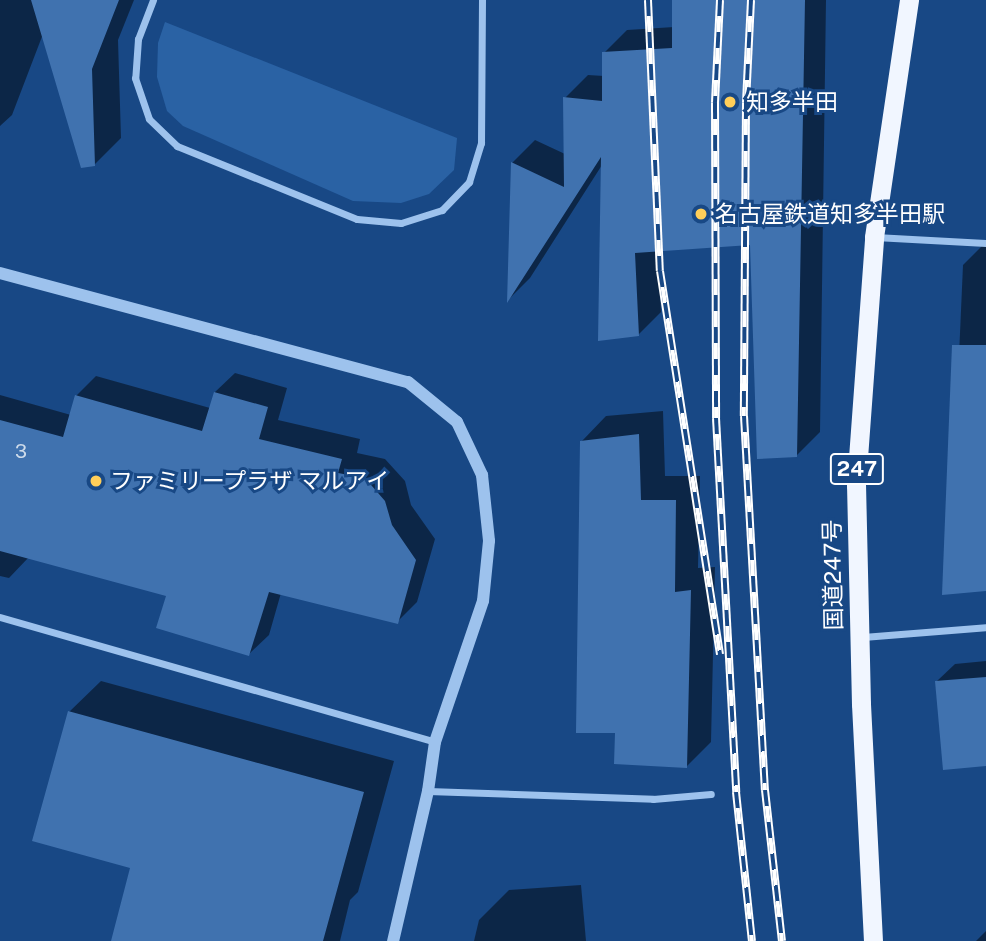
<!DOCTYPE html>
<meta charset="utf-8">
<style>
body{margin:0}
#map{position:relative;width:986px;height:941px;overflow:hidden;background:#184885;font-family:"Public Sans","Noto Sans JP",sans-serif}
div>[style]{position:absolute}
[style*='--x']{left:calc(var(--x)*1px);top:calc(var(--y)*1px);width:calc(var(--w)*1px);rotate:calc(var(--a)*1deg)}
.green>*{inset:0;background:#2a62a4}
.shadow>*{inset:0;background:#0007}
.building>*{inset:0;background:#4072af}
.minor>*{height:7px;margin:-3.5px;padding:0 3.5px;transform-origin:3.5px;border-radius:3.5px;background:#9dc2ed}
.tertiary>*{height:12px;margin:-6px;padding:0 6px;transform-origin:6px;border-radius:6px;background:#9dc2ed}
.trunk>*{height:19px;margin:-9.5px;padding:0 9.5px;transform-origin:9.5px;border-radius:9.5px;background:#f1f6ff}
.rail>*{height:8px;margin-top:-4px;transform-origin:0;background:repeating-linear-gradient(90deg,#184885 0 16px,#fff 0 32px);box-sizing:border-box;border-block:2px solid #fff}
.dots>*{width:19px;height:19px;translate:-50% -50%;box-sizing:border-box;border:4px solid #184885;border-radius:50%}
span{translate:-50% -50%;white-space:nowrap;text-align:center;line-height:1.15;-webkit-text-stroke:6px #184885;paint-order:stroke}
.number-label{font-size:19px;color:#cfdceb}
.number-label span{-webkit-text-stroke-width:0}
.shield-label span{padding:2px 5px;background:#184885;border:2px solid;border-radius:5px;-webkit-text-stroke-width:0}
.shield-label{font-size:21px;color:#fff;font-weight:700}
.poi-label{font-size:23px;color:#fff}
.left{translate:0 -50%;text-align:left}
.street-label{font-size:23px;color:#fff}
</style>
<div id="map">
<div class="green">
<i style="clip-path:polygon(165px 22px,457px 138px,454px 170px,429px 194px,401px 203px,353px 201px,183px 126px,167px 111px,157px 77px,158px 43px)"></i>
</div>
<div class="shadow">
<i style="clip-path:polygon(0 0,134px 0,118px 40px,121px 138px,94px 165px,43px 34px,12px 115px,0 126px)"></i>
<i style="clip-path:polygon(674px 0,826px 0,820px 432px,796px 456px,751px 243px,658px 250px,661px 312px,638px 335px,602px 165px,530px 278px,509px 299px,512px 163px,535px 140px,565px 154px,565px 98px,588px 75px,604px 76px,604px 53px,627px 30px,674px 27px)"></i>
<i style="clip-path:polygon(983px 245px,986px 245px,986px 589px,957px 401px,963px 265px)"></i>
<i style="clip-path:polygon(235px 373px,287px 388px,278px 420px,360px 439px,357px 453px,385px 459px,405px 481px,411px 505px,435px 539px,417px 602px,397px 622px,281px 593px,269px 635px,249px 654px,168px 595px,29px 557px,9px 578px,0 576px,0 395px,71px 415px,76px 396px,96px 376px,210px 408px,215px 392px)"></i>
<i style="clip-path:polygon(663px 411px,665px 476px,700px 476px,698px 568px,715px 567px,711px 742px,687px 766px,617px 731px,582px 441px,606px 416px)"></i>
<i style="clip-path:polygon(986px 661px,986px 764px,937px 681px,955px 664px)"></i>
<i style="clip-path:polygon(101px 681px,394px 761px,358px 892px,350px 900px,340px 941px,113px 941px,133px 867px,69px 712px)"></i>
<i style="clip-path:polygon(581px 885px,586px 941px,474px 941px,479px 920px,509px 890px)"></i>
<i style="clip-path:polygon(986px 931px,986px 941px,976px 941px)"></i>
</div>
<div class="building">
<i style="clip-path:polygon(31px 0,119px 0,92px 69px,95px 166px,81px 168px)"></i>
<i style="clip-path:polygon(672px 0,805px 0,797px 457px,757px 459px,750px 245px,635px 253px,639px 336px,598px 341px,601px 157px,507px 303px,511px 162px,564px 187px,563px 97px,602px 101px,602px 52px,672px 48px)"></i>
<i style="clip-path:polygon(952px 345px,986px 345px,986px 591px,942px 595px)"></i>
<i style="clip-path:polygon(214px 392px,268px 407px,259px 439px,342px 459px,338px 473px,365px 478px,385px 501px,392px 525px,416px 560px,398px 624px,269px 592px,249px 656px,156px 628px,166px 596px,0 551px,0 420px,63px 437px,75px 395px,202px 431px)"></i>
<i style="clip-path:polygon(639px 434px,641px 500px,676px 500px,675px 592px,691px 590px,687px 768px,614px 764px,615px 733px,576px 733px,580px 441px)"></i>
<i style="clip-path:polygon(986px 677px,986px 766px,943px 770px,935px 681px)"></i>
<i style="clip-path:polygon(68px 711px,364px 792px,323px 941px,111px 941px,130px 868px,32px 841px)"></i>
</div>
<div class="minor">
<i style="--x:153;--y:0;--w:42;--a:111"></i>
<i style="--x:138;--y:39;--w:39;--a:94"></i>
<i style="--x:135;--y:78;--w:43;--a:71.1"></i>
<i style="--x:149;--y:119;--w:39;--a:44"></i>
<i style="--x:177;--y:146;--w:194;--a:22.1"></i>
<i style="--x:357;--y:219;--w:44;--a:5.2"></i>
<i style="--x:401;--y:223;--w:43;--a:-17.6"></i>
<i style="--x:442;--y:210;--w:39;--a:-46"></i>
<i style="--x:469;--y:182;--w:41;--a:-72.9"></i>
<i style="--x:481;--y:143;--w:143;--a:-89.6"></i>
<i style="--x:875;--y:237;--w:111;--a:3.1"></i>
<i style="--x:0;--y:617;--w:453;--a:16"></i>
<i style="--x:863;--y:637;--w:123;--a:-4.6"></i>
<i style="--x:428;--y:791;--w:225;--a:2"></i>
<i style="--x:653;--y:799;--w:58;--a:-4.9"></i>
</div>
<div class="tertiary">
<i style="--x:0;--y:273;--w:422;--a:15"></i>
<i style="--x:408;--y:382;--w:63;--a:39.2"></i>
<i style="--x:457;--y:422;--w:59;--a:64.7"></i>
<i style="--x:482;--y:475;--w:66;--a:83.9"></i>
<i style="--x:489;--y:541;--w:60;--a:95.7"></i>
<i style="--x:483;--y:601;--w:149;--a:108.8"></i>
<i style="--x:435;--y:742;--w:49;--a:98.1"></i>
<i style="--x:428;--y:791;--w:154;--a:103.1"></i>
</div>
<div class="trunk">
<i style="--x:873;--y:941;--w:237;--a:-92.9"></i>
<i style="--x:861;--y:704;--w:219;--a:-91.3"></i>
<i style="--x:856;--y:485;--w:249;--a:-85.8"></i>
<i style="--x:874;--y:237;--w:240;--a:-81.6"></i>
</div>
<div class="rail">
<i style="--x:648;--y:0;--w:271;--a:87.5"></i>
<i style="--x:660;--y:271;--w:388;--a:81.1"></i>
<i style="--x:720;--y:0;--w:103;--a:92.8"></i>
<i style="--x:715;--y:103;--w:315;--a:89.8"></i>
<i style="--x:716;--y:418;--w:375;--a:86.9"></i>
<i style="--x:736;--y:792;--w:150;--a:83.9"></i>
<i style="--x:751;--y:0;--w:103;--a:92.8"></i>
<i style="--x:746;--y:103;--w:313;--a:90.4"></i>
<i style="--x:744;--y:416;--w:375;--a:86.8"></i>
<i style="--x:765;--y:790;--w:152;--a:83.6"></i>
</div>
<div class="dots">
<i style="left:730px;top:102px;background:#ffce59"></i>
<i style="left:701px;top:214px;background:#ffce59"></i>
<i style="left:96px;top:481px;background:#ffce59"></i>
</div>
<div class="number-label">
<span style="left:21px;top:452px">3</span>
</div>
<div class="shield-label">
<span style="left:857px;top:469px">247</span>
</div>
<div class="poi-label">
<span class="left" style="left:746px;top:102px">知多半田</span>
<span class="left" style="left:715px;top:214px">名古屋鉄道知多半田駅</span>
<span class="left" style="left:110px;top:481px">ファミリープラザ マルアイ</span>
</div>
<div class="street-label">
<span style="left:833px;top:575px;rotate:-91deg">国道247号</span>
</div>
</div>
